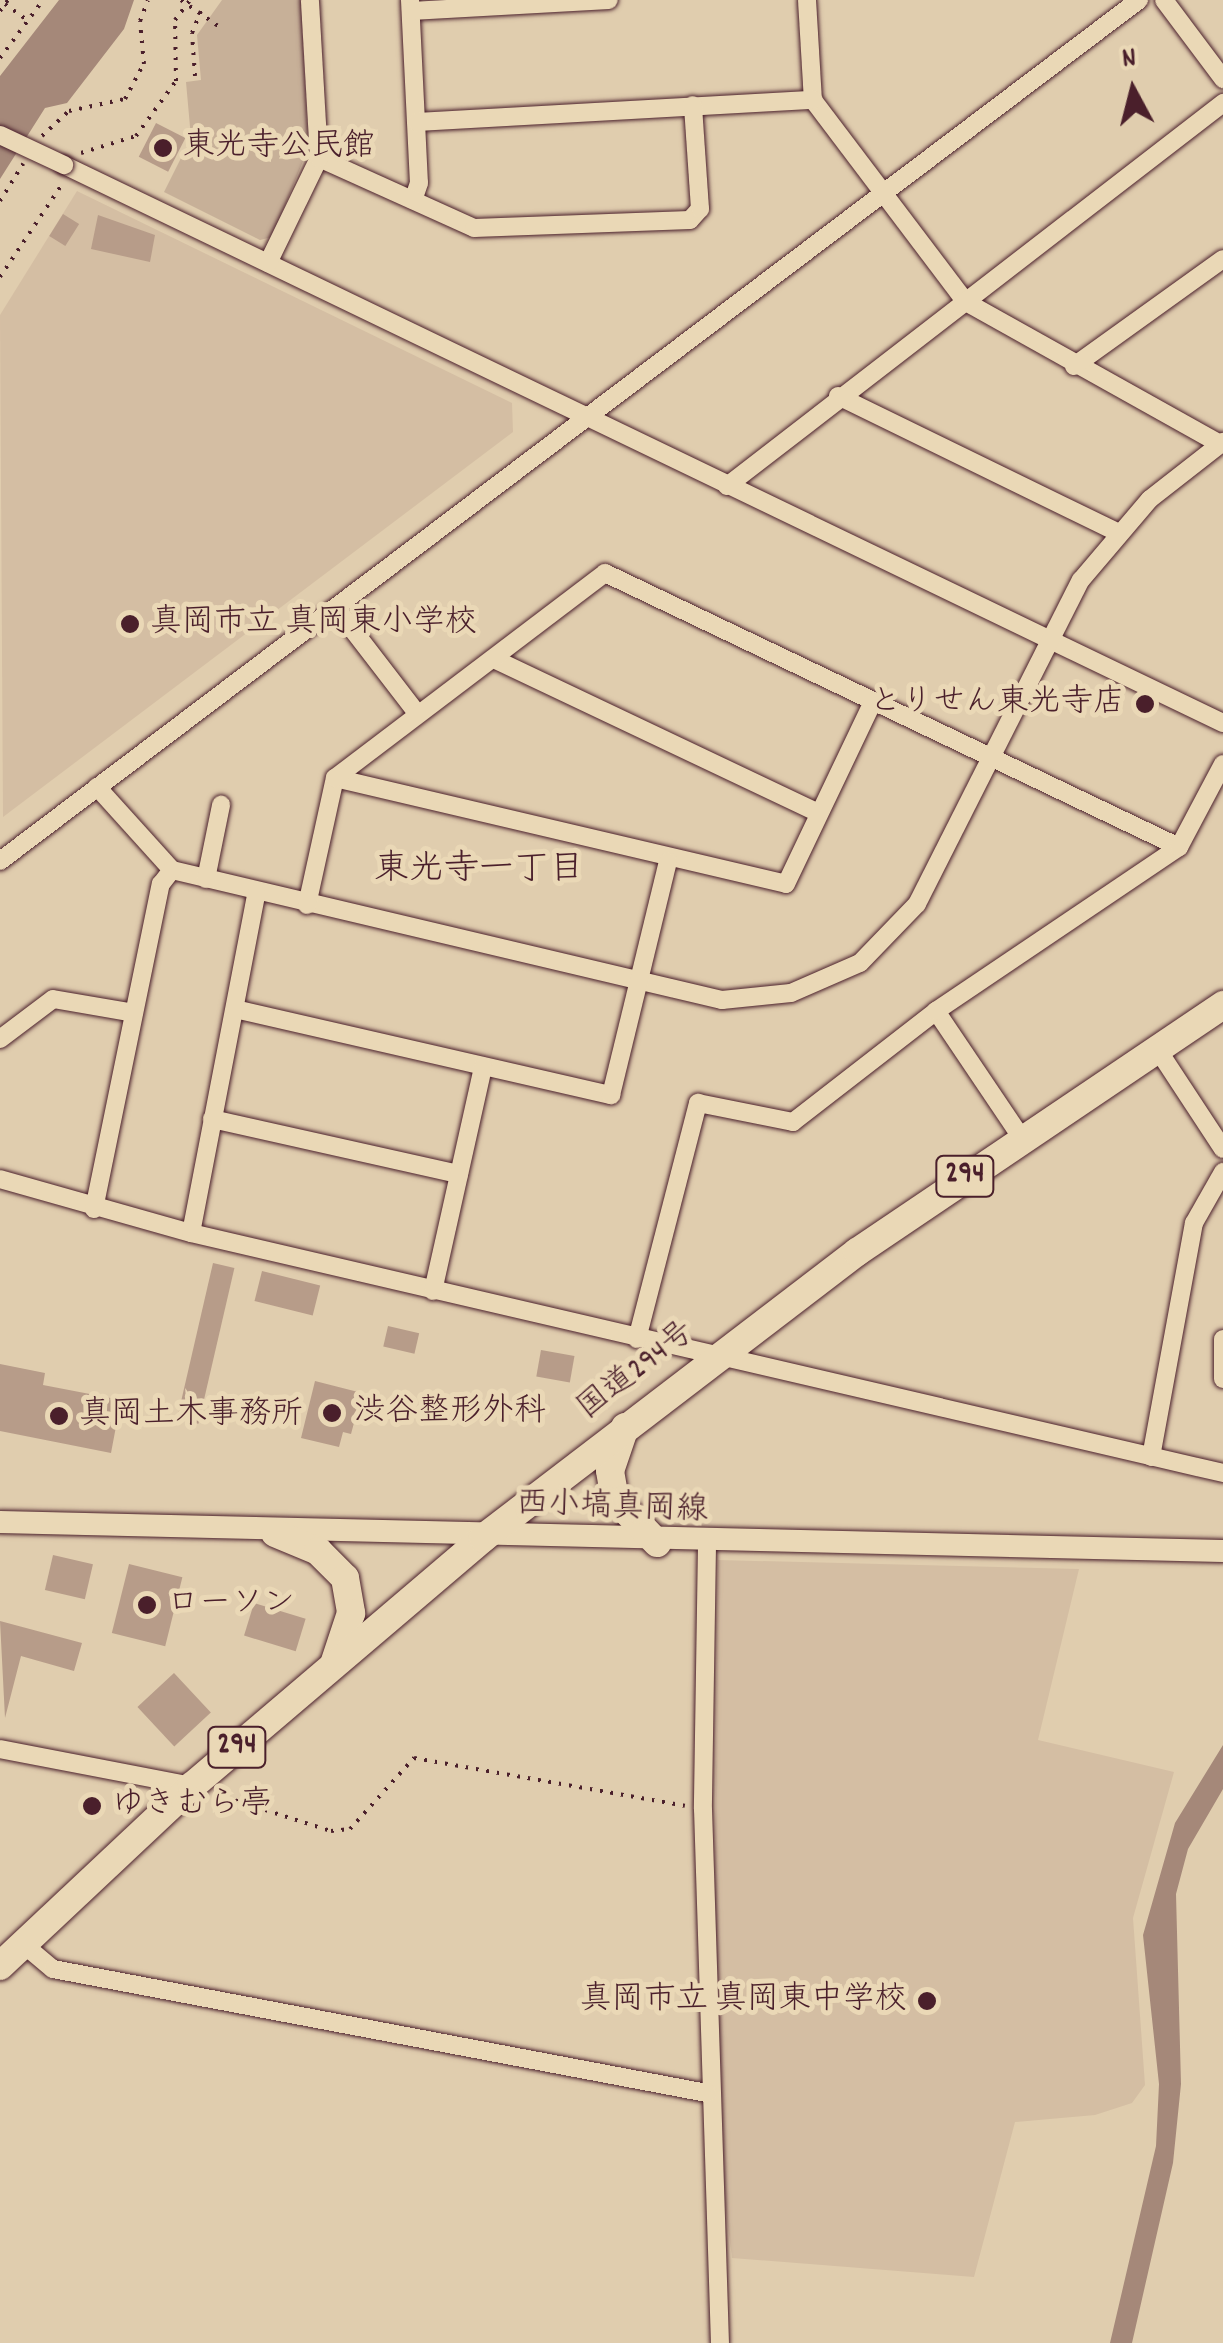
<!DOCTYPE html>
<meta charset="utf-8">
<style>
body{margin:0}
#map{position:relative;width:1223px;height:2343px;overflow:hidden;background:#e0cdae;font-family:Dekko,"Klee One",sans-serif}
div>[style]{position:absolute}
[style*='--x']{left:calc(var(--x)*1px);top:calc(var(--y)*1px);width:calc(var(--w)*1px);rotate:calc(var(--a)*1deg)}
.built>*{inset:0;background:#d4bea3}
.green>*{inset:0;background:#c7b098}
.water>*{inset:0;background:#a58879}
.building>*{inset:0;background:#b79c89;transform-origin:0 0}
.path>*{height:4px;margin-top:-2px;transform-origin:0;background:repeating-linear-gradient(90deg,#4a1f2b 0 2.5px,transparent 0 10.5px)}
.roads{filter:drop-shadow(0 0 2px #4a1f2b) drop-shadow(0 0 2px #4a1f2b)}
.minor>*{height:18px;margin:-9px;padding:0 9px;transform-origin:9px;border-radius:9px;background:#ead8b6}
.major>*{height:22px;margin:-11px;padding:0 11px;transform-origin:11px;border-radius:11px;background:#ead8b6}
.highway>*{height:28px;margin:-14px;padding:0 14px;transform-origin:14px;border-radius:14px;background:#ead8b6}
.bridges{filter:drop-shadow(0 0 2px #4a1f2b) drop-shadow(0 0 2px #4a1f2b)}
.minor-bridge>*{height:18px;margin:-9px;padding:0 9px;transform-origin:9px;border-radius:9px;background:#ead8b6}
.dots>*{width:28px;height:28px;translate:-50% -50%;box-sizing:border-box;border:5px solid #ead8b6;border-radius:50%}
span{translate:-50% -50%;white-space:nowrap;text-align:center;line-height:1.15;-webkit-text-stroke:10px #ead8b6;paint-order:stroke}
.shield-label span{padding:2px 8px;background:#ead8b6;border:2px solid;border-radius:8px;-webkit-text-stroke-width:0}
.shield-label{font-size:30px;color:#4a1f2b;font-weight:700}
.poi-label{font-size:32px;color:#4a1f2b}
.left{translate:0 -50%;text-align:left}
.right{translate:-100% -50%;text-align:right}
.street-label{font-size:32px;color:#4a1f2b}
.neighbourhood-label{font-size:35px;color:#4a1f2b}
.north{position:absolute;left:1083px;top:40px;width:100px;height:100px;-webkit-text-stroke:8px #ead8b6;paint-order:stroke;rotate:353deg;font-size:28px;font-weight:700;line-height:40px;text-align:center;color:#4a1f2b}
.north::after{content:'';display:block;margin:auto;width:35px;height:45px;background:#4a1f2b;clip-path:polygon(50% 0,100% 100%,50% 72%,0 100%)}
</style>
<div id="map">
<div class="built">
<i style="clip-path:polygon(77px 191px,512px 403px,513px 432px,3px 817px,0 315px)"></i>
<i style="clip-path:polygon(718px 1560px,1079px 1569px,1038px 1740px,1174px 1772px,1133px 1918px,1145px 2085px,1132px 2103px,1095px 2115px,1015px 2122px,974px 2277px,732px 2258px,713px 2109px)"></i>
</div>
<div class="green">
<i style="clip-path:polygon(222px 0,301px 0,308px 149px,272px 237px,260px 240px,164px 192px,191px 138px,186px 82px,201px 80px,197px 35px)"></i>
</div>
<div class="water">
<i style="clip-path:polygon(59px 0,134px 0,124px 29px,67px 103px,45px 108px,0 179px,0 76px)"></i>
<i style="clip-path:polygon(1223px 1745px,1223px 1789px,1188px 1849px,1176px 1894px,1181px 2084px,1173px 2163px,1132px 2343px,1110px 2343px,1156px 2146px,1159px 2084px,1143px 1935px,1175px 1823px)"></i>
</div>
<div class="building">
<i style="left:156px;top:123px;width:33px;height:38px;rotate:27deg"></i>
<i style="left:63px;top:214px;width:19px;height:26px;rotate:32deg"></i>
<i style="clip-path:polygon(98px 215px,155px 235px,150px 262px,91px 249px)"></i>
<i style="left:213px;top:1263px;width:22px;height:160px;rotate:13deg"></i>
<i style="left:262px;top:1271px;width:60px;height:31px;rotate:14deg"></i>
<i style="left:388px;top:1326px;width:32px;height:21px;rotate:13deg"></i>
<i style="left:541px;top:1350px;width:34px;height:27px;rotate:10deg"></i>
<i style="clip-path:polygon(0 1364px,45px 1373px,43px 1385px,121px 1400px,111px 1453px,0 1431px)"></i>
<i style="clip-path:polygon(315px 1381px,362px 1393px,351px 1434px,343px 1432px,339px 1447px,301px 1438px)"></i>
<i style="left:53px;top:1555px;width:41px;height:36px;rotate:13deg"></i>
<i style="left:129px;top:1564px;width:55px;height:71px;rotate:14deg"></i>
<i style="left:254px;top:1603px;width:54px;height:34px;rotate:17deg"></i>
<i style="clip-path:polygon(0 1621px,82px 1643px,74px 1671px,21px 1656px,5px 1718px)"></i>
<i style="left:174px;top:1673px;width:54px;height:50px;rotate:47deg"></i>
</div>
<div class="path">
<i style="--x:181;--y:0;--w:49;--a:35"></i>
<i style="--x:5;--y:4;--w:29;--a:36"></i>
<i style="--x:0;--y:11;--w:14;--a:-54"></i>
<i style="--x:0;--y:58;--w:72;--a:-53.4"></i>
<i style="--x:195;--y:76;--w:43;--a:-94"></i>
<i style="--x:192;--y:33;--w:24;--a:-68"></i>
<i style="--x:42;--y:136;--w:37;--a:-43"></i>
<i style="--x:69;--y:111;--w:57;--a:-12.1"></i>
<i style="--x:125;--y:99;--w:40;--a:-62"></i>
<i style="--x:144;--y:64;--w:43;--a:-95.3"></i>
<i style="--x:140;--y:21;--w:22;--a:-69"></i>
<i style="--x:81;--y:153;--w:58;--a:-17.2"></i>
<i style="--x:136;--y:136;--w:68;--a:-54"></i>
<i style="--x:176;--y:81;--w:61;--a:-90.9"></i>
<i style="--x:175;--y:20;--w:25;--a:-53"></i>
<i style="--x:0;--y:201;--w:44;--a:-58.1"></i>
<i style="--x:0;--y:277;--w:113;--a:-56.2"></i>
<i style="--x:215;--y:1794;--w:122;--a:17.7"></i>
<i style="--x:331;--y:1831;--w:19;--a:-6"></i>
<i style="--x:350;--y:1829;--w:96;--a:-48"></i>
<i style="--x:414;--y:1758;--w:275;--a:10"></i>
</div>
<div class="roads">
<div class="minor">
<i style="--x:410;--y:0;--w:183;--a:87.2"></i>
<i style="--x:419;--y:183;--w:18;--a:109"></i>
<i style="--x:807;--y:0;--w:100;--a:86.6"></i>
<i style="--x:813;--y:100;--w:253;--a:52.9"></i>
<i style="--x:966;--y:302;--w:291;--a:29.2"></i>
<i style="--x:1164;--y:0;--w:99;--a:53.2"></i>
<i style="--x:411;--y:11;--w:198;--a:-3.2"></i>
<i style="--x:417;--y:122;--w:397;--a:-3.2"></i>
<i style="--x:319;--y:158;--w:170;--a:24.3"></i>
<i style="--x:474;--y:228;--w:216;--a:-2.1"></i>
<i style="--x:690;--y:220;--w:15;--a:-48"></i>
<i style="--x:700;--y:209;--w:104;--a:-93.9"></i>
<i style="--x:64;--y:165;--w:1286;--a:25.71"></i>
<i style="--x:268;--y:263;--w:117;--a:-64.1"></i>
<i style="--x:319;--y:158;--w:158;--a:-93.3"></i>
<i style="--x:1074;--y:366;--w:183;--a:-35.7"></i>
<i style="--x:838;--y:396;--w:310;--a:26"></i>
<i style="--x:727;--y:486;--w:627;--a:-37.67"></i>
<i style="--x:336;--y:608;--w:133;--a:52.4"></i>
<i style="--x:494;--y:659;--w:359;--a:25.4"></i>
<i style="--x:335;--y:778;--w:463;--a:13.2"></i>
<i style="--x:786;--y:884;--w:199;--a:-64.5"></i>
<i style="--x:97;--y:787;--w:112;--a:47.9"></i>
<i style="--x:172;--y:870;--w:565;--a:13.3"></i>
<i style="--x:722;--y:1000;--w:69;--a:-5.8"></i>
<i style="--x:791;--y:993;--w:75;--a:-23.5"></i>
<i style="--x:860;--y:963;--w:82;--a:-46"></i>
<i style="--x:917;--y:904;--w:363;--a:-63.2"></i>
<i style="--x:1081;--y:580;--w:106;--a:-49.6"></i>
<i style="--x:1150;--y:499;--w:93;--a:-38"></i>
<i style="--x:0;--y:861;--w:1428;--a:-37.09"></i>
<i style="--x:206;--y:879;--w:76;--a:-78.5"></i>
<i style="--x:307;--y:905;--w:130;--a:-77.6"></i>
<i style="--x:335;--y:778;--w:339;--a:-37.2"></i>
<i style="--x:605;--y:573;--w:636;--a:25.52"></i>
<i style="--x:235;--y:1009;--w:386;--a:12.9"></i>
<i style="--x:611;--y:1095;--w:240;--a:-76.3"></i>
<i style="--x:936;--y:1011;--w:152;--a:56"></i>
<i style="--x:0;--y:1039;--w:66;--a:-37"></i>
<i style="--x:53;--y:999;--w:82;--a:9.8"></i>
<i style="--x:1156;--y:1047;--w:122;--a:56.7"></i>
<i style="--x:212;--y:1119;--w:253;--a:12.6"></i>
<i style="--x:0;--y:1179;--w:198;--a:15.8"></i>
<i style="--x:191;--y:1233;--w:1060;--a:13.09"></i>
<i style="--x:94;--y:1209;--w:332;--a:-78.4"></i>
<i style="--x:161;--y:884;--w:18;--a:-52"></i>
<i style="--x:191;--y:1233;--w:345;--a:-79.1"></i>
<i style="--x:433;--y:1291;--w:230;--a:-77.4"></i>
<i style="--x:637;--y:1339;--w:244;--a:-75.5"></i>
<i style="--x:698;--y:1103;--w:97;--a:11.3"></i>
<i style="--x:793;--y:1122;--w:181;--a:-37.8"></i>
<i style="--x:936;--y:1011;--w:293;--a:-34"></i>
<i style="--x:1179;--y:847;--w:94;--a:-62.1"></i>
<i style="--x:1223;--y:1339;--w:40;--a:90"></i>
<i style="--x:1151;--y:1457;--w:238;--a:-79.6"></i>
<i style="--x:1194;--y:1223;--w:59;--a:-60.4"></i>
<i style="--x:707;--y:1545;--w:264;--a:90.9"></i>
<i style="--x:703;--y:1809;--w:534;--a:88.18"></i>
<i style="--x:0;--y:1749;--w:196;--a:10.9"></i>
<i style="--x:23;--y:1944;--w:39;--a:40"></i>
<i style="--x:53;--y:1969;--w:666;--a:10.74"></i>
</div>
<div class="major">
<i style="--x:0;--y:1522;--w:1223;--a:1.36"></i>
</div>
<div class="highway">
<i style="--x:625;--y:1427;--w:46;--a:108.8"></i>
<i style="--x:610;--y:1471;--w:28;--a:80"></i>
<i style="--x:615;--y:1499;--w:61;--a:46.3"></i>
<i style="--x:275;--y:1533;--w:47;--a:22.7"></i>
<i style="--x:318;--y:1551;--w:38;--a:45"></i>
<i style="--x:345;--y:1578;--w:36;--a:80"></i>
<i style="--x:351;--y:1613;--w:51;--a:108.4"></i>
<i style="--x:0;--y:1966;--w:263;--a:-43.2"></i>
<i style="--x:192;--y:1786;--w:382;--a:-40.4"></i>
<i style="--x:483;--y:1538;--w:471;--a:-37.4"></i>
<i style="--x:857;--y:1252;--w:442;--a:-34"></i>
</div>
</div>
<div class="bridges">
<div class="minor-bridge">
<i style="--x:0;--y:135;--w:71;--a:25.1"></i>
</div>
</div>
<div class="dots">
<i style="left:163px;top:148px;background:#4a1f2b"></i>
<i style="left:130px;top:624px;background:#4a1f2b"></i>
<i style="left:1145px;top:704px;background:#4a1f2b"></i>
<i style="left:332px;top:1413px;background:#4a1f2b"></i>
<i style="left:59px;top:1416px;background:#4a1f2b"></i>
<i style="left:147px;top:1605px;background:#4a1f2b"></i>
<i style="left:92px;top:1806px;background:#4a1f2b"></i>
<i style="left:927px;top:2001px;background:#4a1f2b"></i>
</div>
<div class="shield-label">
<span style="left:965px;top:1176px">294</span>
<span style="left:237px;top:1747px">294</span>
</div>
<div class="poi-label">
<span class="left" style="left:183px;top:148px">東光寺公民館</span>
<span class="left" style="left:150px;top:624px">真岡市立 真岡東小学校</span>
<span class="right" style="left:1125px;top:704px">とりせん東光寺店</span>
<span class="left" style="left:354px;top:1413px">渋谷整形外科</span>
<span class="left" style="left:79px;top:1416px">真岡土木事務所</span>
<span class="left" style="left:167px;top:1605px">ローソン</span>
<span class="left" style="left:112px;top:1806px">ゆきむら亭</span>
<span class="right" style="left:907px;top:2001px">真岡市立 真岡東中学校</span>
</div>
<div class="street-label">
<span style="left:637px;top:1372px;rotate:-38deg">国道294号</span>
<span style="left:612px;top:1509px;rotate:2deg">西小塙真岡線</span>
</div>
<div class="neighbourhood-label">
<span style="left:479px;top:871px">東光寺一丁目</span>
</div>
<div class="north">N</div>
</div>
